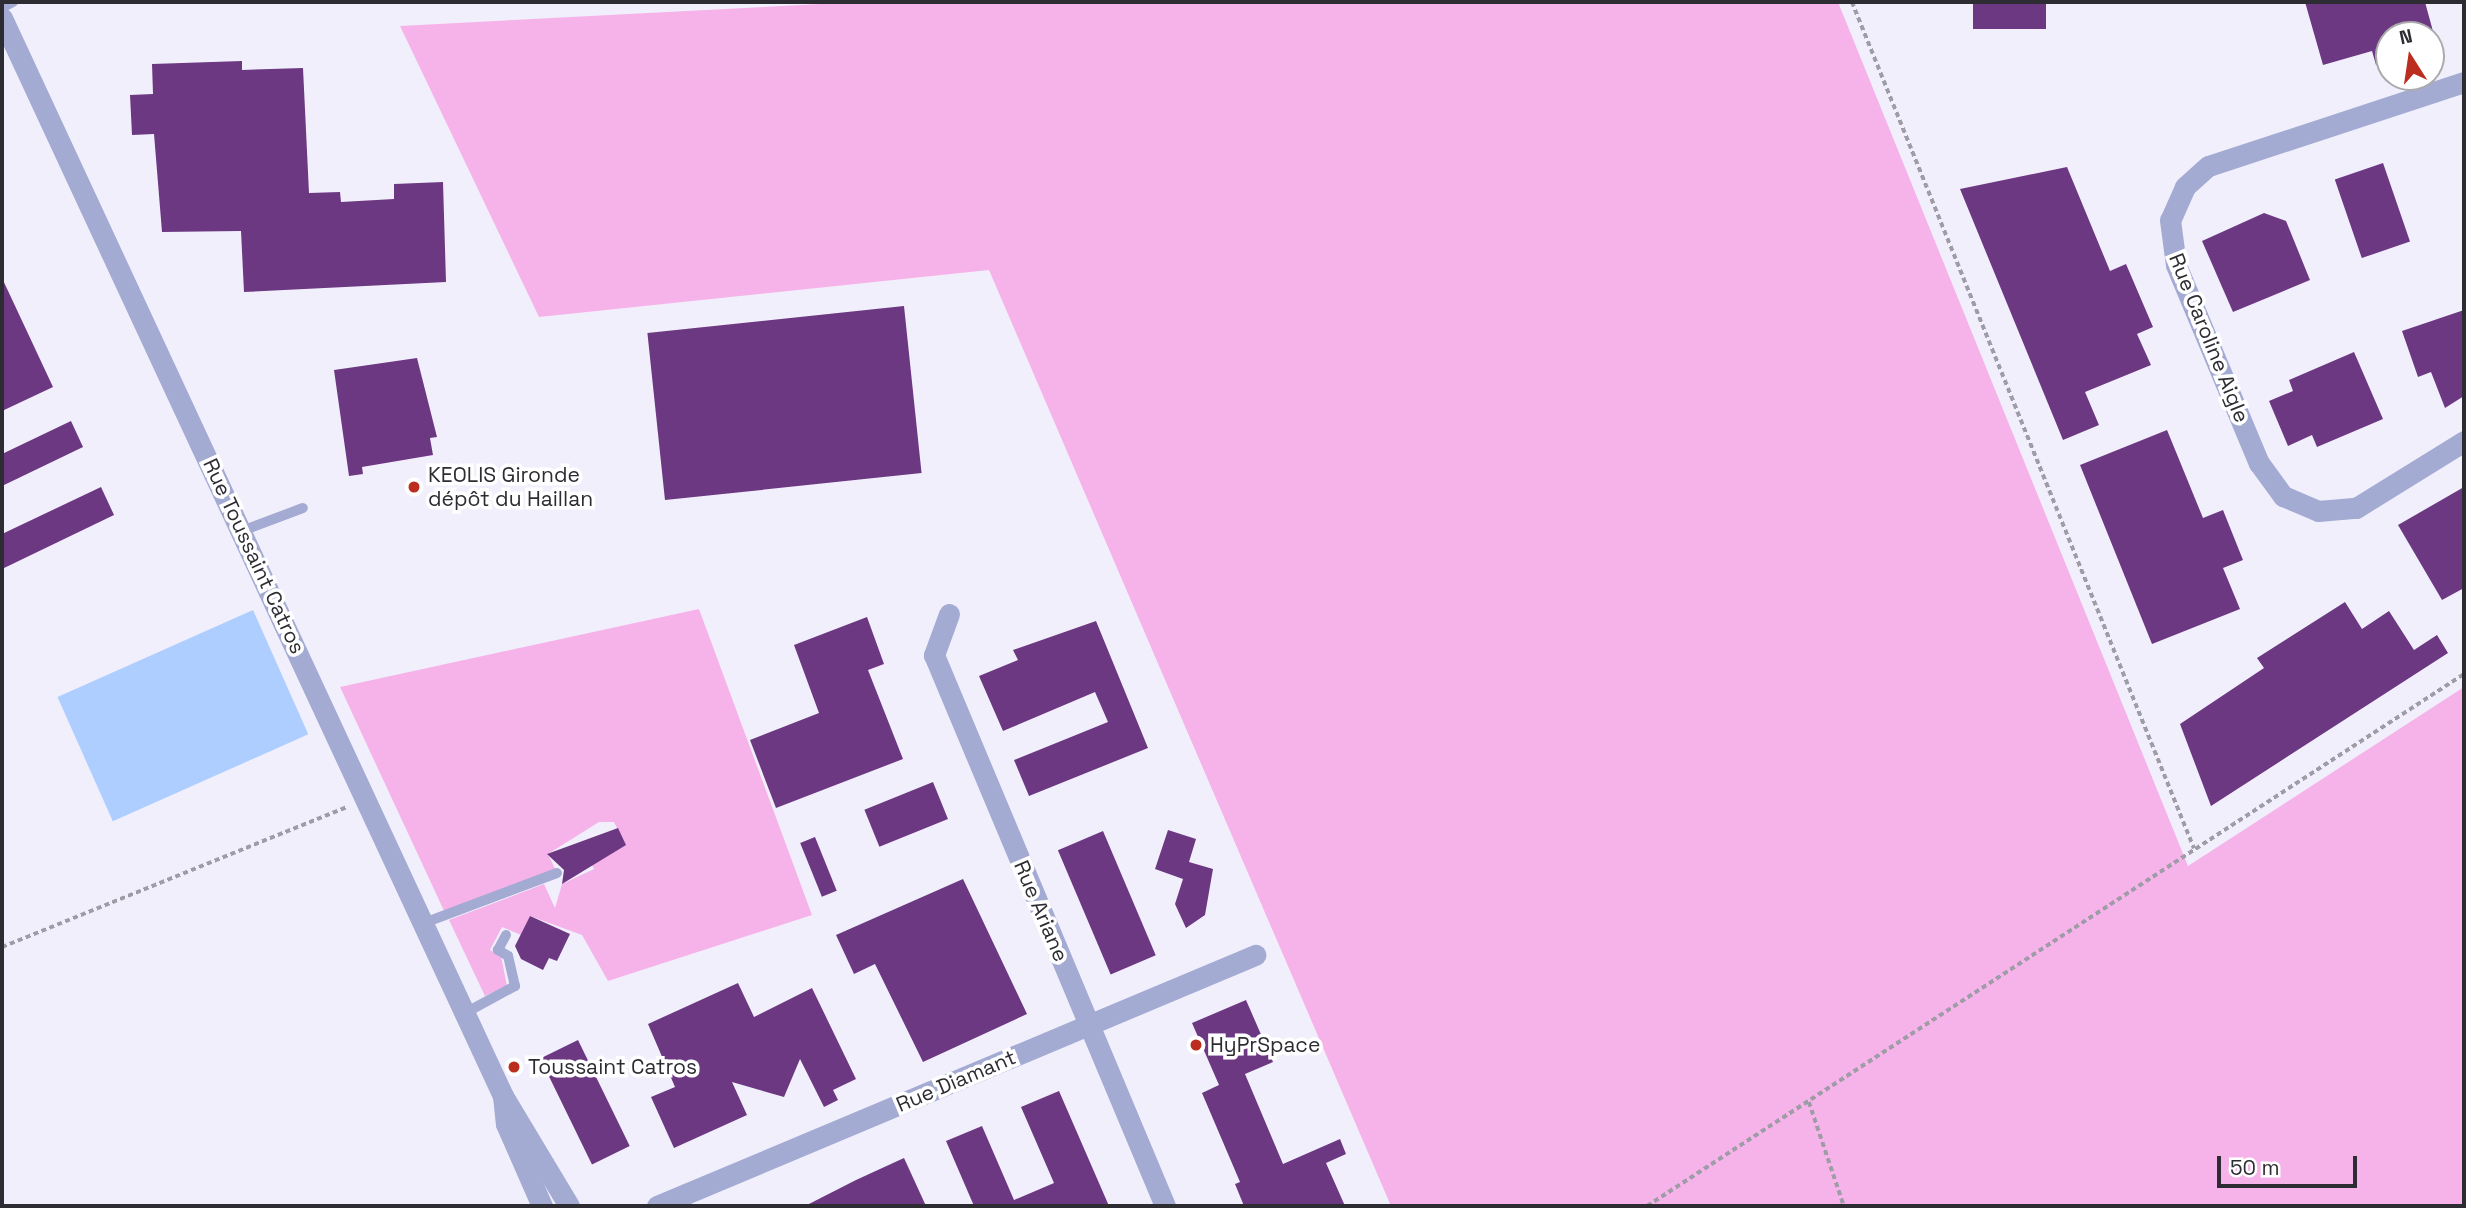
<!DOCTYPE html>
<meta charset="utf-8">
<style>
body{margin:0}
#map{position:relative;width:2466px;height:1208px;overflow:hidden;background:#f2effd;font-family:"Space Grotesk",sans-serif}
div>[style]{position:absolute}
[style*='--x']{left:calc(var(--x)*1px);top:calc(var(--y)*1px);width:calc(var(--w)*1px);rotate:calc(var(--a)*1deg)}
.green>*{inset:0;background:#f6b3e9}
.water>*{inset:0;background:#adceff;transform-origin:0 0}
.building>*{inset:0;background:#6c3882;transform-origin:0 0}
.path>*{height:3.5px;margin-top:-1.75px;transform-origin:0;background:repeating-linear-gradient(90deg,#9e9ca6 0 5px,transparent 0 8.5px)}
.service>*{height:10px;margin:-5px;padding:0 5px;transform-origin:5px;border-radius:5px;background:#a4abd3}
.minor>*{height:21px;margin:-10.5px;padding:0 10.5px;transform-origin:10.5px;border-radius:10.5px;background:#a4abd3}
.tertiary>*{height:21px;margin:-10.5px;padding:0 10.5px;transform-origin:10.5px;border-radius:10.5px;background:#a4abd3}
.dots>*{width:19px;height:19px;translate:-50% -50%;box-sizing:border-box;border:4px solid #fff;border-radius:50%}
span{translate:-50% -50%;white-space:nowrap;text-align:center;line-height:1.15;-webkit-text-stroke:7px #fff;paint-order:stroke}
.street-label{font-size:21px;color:#2d2c32}
.poi-label{font-size:21px;color:#2d2c32}
.left{translate:0 -50%;text-align:left}
.frame{position:absolute;inset:0;border:4px solid #2d2c32;pointer-events:none}
.north{position:absolute;left:2375px;top:21px;width:70px;height:70px;box-sizing:border-box;background:#fff;border:2px solid #ababad;border-radius:50%;rotate:348deg;font-size:19px;font-weight:700;line-height:28px;text-align:center;color:#2d2c32}
.north::after{content:'';display:block;margin:auto;width:24px;height:32px;background:#ba2d1f;clip-path:polygon(50% 0,100% 100%,50% 72%,0 100%)}
.scale{position:absolute;left:2217px;top:1156px;width:140px;height:32px;box-sizing:border-box;border:4px solid #2d2c32;border-top:0;padding-left:9px;font-size:21px;line-height:24px;white-space:nowrap;color:#2d2c32;-webkit-text-stroke:5px #fff;paint-order:stroke}
</style>
<div id="map">
<div class="green">
<i style="clip-path:polygon(859px 2px,1838px 2px,2188px 866px,2464px 687px,2464px 1206px,1391px 1206px,989px 270px,539px 317px,400px 26px)"></i>
<i style="clip-path:polygon(699px 609px,812px 915px,608px 981px,582px 935px,530px 916px,521px 935px,502px 927px,490px 950px,501px 956px,507px 986px,485px 996px,449px 920px,544px 884px,555px 908px,562px 884px,594px 869px,587px 855px,625px 844px,614px 822px,599px 822px,548px 854px,557px 873px,446px 915px,340px 687px)"></i>
</div>
<div class="water">
<i style="left:253px;top:610px;width:136px;height:214px;rotate:66deg"></i>
</div>
<div class="building">
<i style="left:1973px;top:2px;width:73px;height:27px"></i>
<i style="clip-path:polygon(2305px 2px,2425px 2px,2434px 35px,2389px 35px,2389px 62px,2376px 65px,2372px 51px,2323px 65px)"></i>
<i style="clip-path:polygon(242px 61px,242px 70px,303px 68px,309px 193px,340px 192px,341px 202px,394px 199px,394px 184px,443px 182px,446px 282px,244px 292px,241px 231px,162px 232px,154px 134px,132px 135px,130px 95px,153px 94px,152px 64px)"></i>
<i style="left:2383px;top:163px;width:83px;height:51px;rotate:71deg"></i>
<i style="clip-path:polygon(2067px 167px,2110px 271px,2126px 264px,2153px 327px,2137px 334px,2151px 365px,2085px 392px,2099px 425px,2063px 440px,1960px 189px)"></i>
<i style="clip-path:polygon(2264px 213px,2286px 221px,2310px 280px,2233px 312px,2202px 241px)"></i>
<i style="clip-path:polygon(2px 278px,53px 387px,2px 411px)"></i>
<i style="left:904px;top:306px;width:168px;height:258px;rotate:84deg"></i>
<i style="clip-path:polygon(2464px 310px,2464px 396px,2445px 408px,2431px 372px,2418px 377px,2402px 331px)"></i>
<i style="clip-path:polygon(2354px 352px,2383px 419px,2317px 447px,2312px 435px,2288px 446px,2269px 401px,2293px 391px,2289px 380px)"></i>
<i style="clip-path:polygon(417px 358px,437px 437px,430px 438px,433px 455px,362px 467px,363px 474px,349px 476px,334px 370px)"></i>
<i style="clip-path:polygon(71px 421px,83px 447px,2px 486px,2px 454px)"></i>
<i style="clip-path:polygon(2167px 430px,2203px 518px,2223px 510px,2243px 560px,2223px 568px,2240px 609px,2152px 644px,2080px 465px)"></i>
<i style="clip-path:polygon(101px 487px,114px 515px,2px 569px,2px 534px)"></i>
<i style="clip-path:polygon(2464px 487px,2464px 588px,2442px 600px,2398px 525px)"></i>
<i style="clip-path:polygon(2345px 602px,2362px 629px,2389px 611px,2414px 650px,2437px 635px,2448px 653px,2211px 806px,2180px 724px,2264px 668px,2257px 658px)"></i>
<i style="clip-path:polygon(867px 617px,884px 664px,868px 670px,903px 759px,776px 808px,750px 740px,819px 713px,794px 645px)"></i>
<i style="clip-path:polygon(1096px 621px,1148px 748px,1029px 796px,1014px 760px,1108px 722px,1095px 692px,1003px 731px,979px 676px,1018px 660px,1013px 650px)"></i>
<i style="left:933px;top:782px;width:40px;height:74px;rotate:68deg"></i>
<i style="clip-path:polygon(618px 828px,626px 845px,562px 884px,564px 870px,547px 854px)"></i>
<i style="clip-path:polygon(1168px 830px,1196px 839px,1189px 862px,1213px 869px,1205px 915px,1186px 928px,1175px 904px,1183px 879px,1155px 869px)"></i>
<i style="left:1103px;top:831px;width:135px;height:49px;rotate:67deg"></i>
<i style="left:815px;top:837px;width:58px;height:16px;rotate:68deg"></i>
<i style="clip-path:polygon(963px 879px,1027px 1014px,923px 1062px,875px 964px,854px 974px,836px 935px)"></i>
<i style="clip-path:polygon(530px 916px,570px 934px,557px 961px,549px 958px,543px 970px,521px 959px,515px 946px)"></i>
<i style="clip-path:polygon(738px 983px,754px 1017px,812px 988px,856px 1079px,833px 1090px,838px 1100px,824px 1107px,800px 1059px,784px 1097px,732px 1082px,747px 1115px,674px 1148px,651px 1097px,675px 1087px,648px 1024px)"></i>
<i style="clip-path:polygon(1246px 1000px,1273px 1062px,1245px 1074px,1283px 1164px,1340px 1139px,1346px 1154px,1326px 1163px,1345px 1206px,1244px 1206px,1235px 1184px,1240px 1182px,1202px 1093px,1219px 1085px,1192px 1023px)"></i>
<i style="left:578px;top:1040px;width:118px;height:42px;rotate:64deg"></i>
<i style="clip-path:polygon(1059px 1091px,1109px 1206px,974px 1206px,946px 1141px,982px 1126px,1014px 1200px,1054px 1183px,1021px 1107px)"></i>
<i style="clip-path:polygon(904px 1158px,926px 1206px,805px 1206px,856px 1180px)"></i>
</div>
<div class="path">
<i style="--x:1852;--y:2;--w:913;--a:67.99"></i>
<i style="--x:2;--y:947;--w:372;--a:-22.1"></i>
<i style="--x:1809;--y:1102;--w:110;--a:71.4"></i>
<i style="--x:1647;--y:1206;--w:975;--a:-33.07"></i>
</div>
<div class="service">
<i style="--x:2;--y:8;--w:13;--a:-29"></i>
<i style="--x:242;--y:531;--w:65;--a:-20.7"></i>
<i style="--x:424;--y:923;--w:142;--a:-20.6"></i>
<i style="--x:465;--y:1013;--w:57;--a:-28.4"></i>
<i style="--x:515;--y:986;--w:31;--a:-103"></i>
<i style="--x:508;--y:956;--w:12;--a:-149"></i>
<i style="--x:498;--y:950;--w:17;--a:-62"></i>
</div>
<div class="minor">
<i style="--x:2464;--y:82;--w:269;--a:161.8"></i>
<i style="--x:2208;--y:166;--w:31;--a:138"></i>
<i style="--x:2185;--y:187;--w:36;--a:114"></i>
<i style="--x:2170;--y:220;--w:45;--a:82.4"></i>
<i style="--x:2176;--y:265;--w:215;--a:67.3"></i>
<i style="--x:2259;--y:463;--w:41;--a:54"></i>
<i style="--x:2283;--y:496;--w:38;--a:23"></i>
<i style="--x:2318;--y:511;--w:38;--a:-5"></i>
<i style="--x:2356;--y:508;--w:127;--a:-31.8"></i>
<i style="--x:949;--y:614;--w:44;--a:110.1"></i>
<i style="--x:934;--y:655;--w:597;--a:67.25"></i>
<i style="--x:657;--y:1206;--w:649;--a:-22.77"></i>
</div>
<div class="tertiary">
<i style="--x:2;--y:18;--w:1189;--a:65.07"></i>
<i style="--x:503;--y:1096;--w:128;--a:59"></i>
<i style="--x:503;--y:1096;--w:28;--a:84"></i>
<i style="--x:506;--y:1124;--w:90;--a:66.3"></i>
</div>
<div class="dots">
<i style="left:414px;top:487px;background:#ba2d1f"></i>
<i style="left:1196px;top:1045px;background:#ba2d1f"></i>
<i style="left:514px;top:1067px;background:#ba2d1f"></i>
</div>
<div class="street-label">
<span style="left:2209px;top:338px;rotate:68deg">Rue Caroline Aigle</span>
<span style="left:254px;top:556px;rotate:65deg">Rue Toussaint Catros</span>
<span style="left:1041px;top:911px;rotate:67deg">Rue Ariane</span>
<span style="left:956px;top:1081px;rotate:-23deg">Rue Diamant</span>
</div>
<div class="poi-label">
<span class="left" style="left:428px;top:487px">KEOLIS Gironde<br>dépôt du Haillan</span>
<span class="left" style="left:1210px;top:1045px">HyPrSpace</span>
<span class="left" style="left:528px;top:1067px">Toussaint Catros</span>
</div>
<div class="frame"></div>
<div class="north">N</div>
<div class="scale">50 m</div>
</div>
